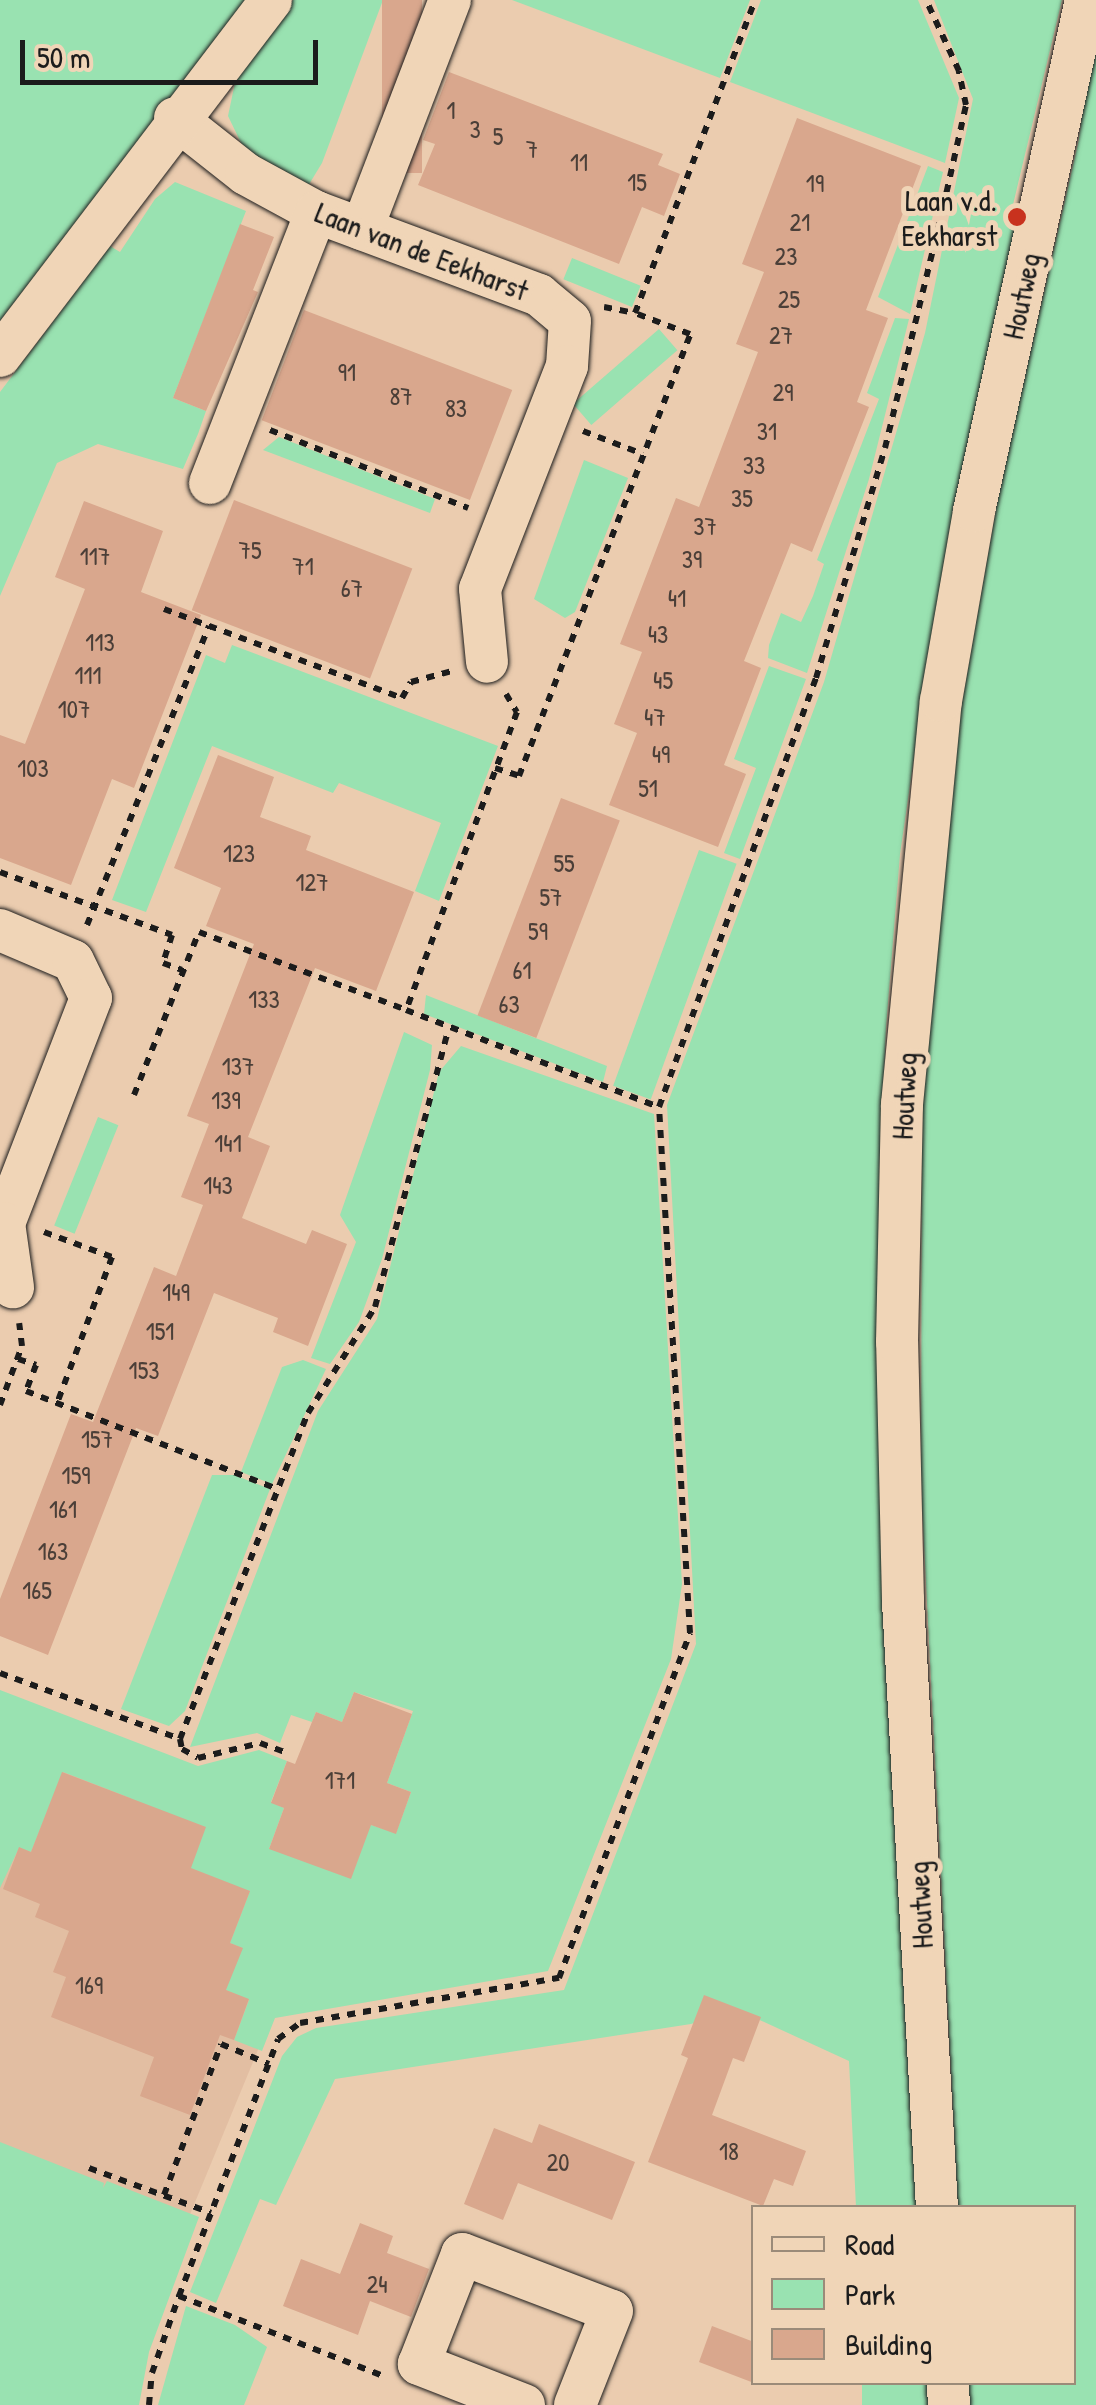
<!DOCTYPE html>
<style>
body{margin:0}
#map{position:relative;width:1096px;height:2405px;overflow:hidden;background:#ebccaf;font-family:"Patrick Hand",sans-serif}
div>[style]{position:absolute}
[style*='--x']{left:calc(var(--x)*1px);top:calc(var(--y)*1px);width:calc(var(--w)*1px);rotate:calc(var(--a)*1deg)}
.built>*{inset:0;background:#e2bea2}
.green>*{inset:0;background:#99e2b1;transform-origin:0 0}
.building>*{inset:0;background:#d9a78d;transform-origin:0 0}
.path>*{height:6px;margin-top:-3px;transform-origin:0;background:repeating-linear-gradient(90deg,#1c1c1c 0 8px,transparent 0 16px)}
.roads{filter:drop-shadow(0 0 2px #1c1c1c) drop-shadow(0 0 2px #1c1c1c)}
.minor>*{height:42px;margin:-21px;padding:0 21px;transform-origin:21px;border-radius:21px;background:#f0d5b7}
.dots>*{width:28px;height:28px;translate:-50% -50%;box-sizing:border-box;border:5px solid #f0d5b7;border-radius:50%}
span{translate:-50% -50%;white-space:nowrap;text-align:center;line-height:1.15;-webkit-text-stroke:10px #f0d5b7;paint-order:stroke}
.number-label{font-size:25px;color:#4b3f38}
.number-label span{-webkit-text-stroke-width:0}
.poi-label{font-size:30px;color:#1c1c1c}
.right{translate:-100% -50%;text-align:right}
.street-label{font-size:30px;color:#1c1c1c}
.legend{position:absolute;left:751px;top:2205px;width:325px;height:180px;box-sizing:border-box;background:#f0d5b7;border:2px solid #9b8b79;margin:0;padding:12px 18px;list-style:none;font-size:30px;color:#1c1c1c}
.legend li{display:flex;align-items:center;gap:20px;height:50px}
.legend b{width:50px;border:2px solid #9b8b79}
.scale{position:absolute;left:20px;top:40px;width:298px;height:45px;box-sizing:border-box;border:5px solid #1c1c1c;border-top:0;padding-left:12px;font-size:30px;line-height:35px;white-space:nowrap;color:#1c1c1c;-webkit-text-stroke:8px #f0d5b7;paint-order:stroke}
</style>
<div id="map">
<div class="built">
<i style="clip-path:polygon(56px 1729px,227px 1800px,284px 1987px,174px 2253px,0 2192px,0 1865px)"></i>
</div>
<div class="green">
<i style="clip-path:polygon(0 0,246px 0,0 321px)"></i>
<i style="clip-path:polygon(293px 0,383px 0,322px 163px,308px 186px,244px 149px,228px 116px,236px 78px)"></i>
<i style="clip-path:polygon(512px 0,750px 0,720px 78px)"></i>
<i style="clip-path:polygon(761px 0,918px 0,959px 98px,945px 163px,730px 82px)"></i>
<i style="clip-path:polygon(934px 0,1062px 0,1011px 213px,1021px 216px,922px 703px,900px 854px,886px 1028px,880px 1171px,919px 2207px,856px 2207px,849px 2061px,738px 2010px,691px 2024px,335px 2079px,276px 2205px,260px 2199px,216px 2303px,190px 2292px,282px 2056px,297px 2037px,316px 2028px,564px 1990px,696px 1644px,667px 1105px,824px 682px,925px 333px,973px 99px)"></i>
<i style="clip-path:polygon(1096px 9px,1096px 2405px,969px 2405px,968px 2383px,1074px 2382px,1074px 2208px,958px 2208px,921px 1486px,922px 1083px,958px 724px,1000px 486px,1079px 139px)"></i>
<i style="clip-path:polygon(928px 166px,943px 172px,910px 314px,878px 297px)"></i>
<i style="clip-path:polygon(175px 182px,246px 211px,173px 398px,206px 411px,198px 434px,183px 469px,98px 444px,57px 463px,0 596px,0 392px,110px 246px,120px 252px,155px 199px)"></i>
<i style="left:572px;top:258px;width:74px;height:23px;rotate:22deg"></i>
<i style="clip-path:polygon(895px 318px,909px 319px,869px 479px,807px 673px,768px 658px,769px 645px,781px 613px,801px 622px,813px 596px,824px 564px,817px 560px,879px 399px,867px 393px)"></i>
<i style="left:659px;top:329px;width:28px;height:114px;rotate:49deg"></i>
<i style="clip-path:polygon(279px 437px,435px 499px,430px 513px,263px 450px)"></i>
<i style="clip-path:polygon(584px 460px,628px 478px,575px 612px,565px 618px,534px 599px)"></i>
<i style="clip-path:polygon(232px 645px,498px 746px,439px 901px,415px 891px,441px 823px,339px 783px,333px 793px,212px 746px,146px 912px,112px 900px,206px 655px,225px 663px)"></i>
<i style="clip-path:polygon(769px 666px,806px 679px,740px 859px,724px 853px,756px 768px,734px 759px)"></i>
<i style="left:699px;top:850px;width:40px;height:251px;rotate:20deg"></i>
<i style="clip-path:polygon(426px 995px,607px 1066px,603px 1082px,424px 1014px)"></i>
<i style="clip-path:polygon(404px 1032px,432px 1045px,430px 1070px,382px 1259px,359px 1322px,330px 1364px,311px 1358px,356px 1242px,340px 1215px)"></i>
<i style="clip-path:polygon(461px 1046px,654px 1114px,682px 1584px,671px 1659px,548px 1971px,275px 2018px,262px 2051px,234px 2040px,249px 2000px,221px 1988px,242px 1948px,230px 1943px,250px 1891px,111px 1850px,130px 1798px,63px 1772px,31px 1852px,19px 1848px,0 1888px,0 1690px,198px 1766px,259px 1750px,287px 1761px,271px 1802px,284px 1808px,269px 1849px,371px 1825px,396px 1833px,411px 1792px,387px 1783px,413px 1711px,354px 1692px,342px 1722px,316px 1712px,312px 1722px,291px 1715px,280px 1743px,257px 1733px,190px 1747px,318px 1411px,377px 1319px,439px 1072px)"></i>
<i style="left:98px;top:1117px;width:22px;height:117px;rotate:22deg"></i>
<i style="clip-path:polygon(303px 1360px,326px 1369px,272px 1484px,241px 1472px,282px 1367px)"></i>
<i style="clip-path:polygon(212px 1475px,234px 1475px,270px 1489px,185px 1711px,169px 1726px,121px 1709px)"></i>
<i style="clip-path:polygon(0 2142px,104px 2183px,103px 2188px,107px 2181px,199px 2217px,149px 2352px,139px 2405px,0 2405px)"></i>
<i style="clip-path:polygon(186px 2306px,235px 2325px,267px 2347px,244px 2405px,158px 2405px)"></i>
<i style="left:862px;top:2383px;width:67px;height:22px"></i>
</div>
<div class="building">
<i style="left:382px;top:0;width:40px;height:173px"></i>
<i style="clip-path:polygon(449px 72px,663px 154px,658px 165px,680px 174px,664px 216px,642px 207px,619px 264px,418px 185px,435px 144px,423px 140px)"></i>
<i style="clip-path:polygon(797px 118px,921px 166px,866px 310px,888px 318px,857px 402px,869px 407px,812px 552px,791px 543px,744px 661px,761px 668px,724px 765px,746px 774px,718px 847px,609px 805px,637px 733px,614px 724px,642px 652px,620px 644px,676px 498px,699px 507px,758px 352px,736px 344px,764px 272px,742px 264px)"></i>
<i style="clip-path:polygon(240px 224px,274px 237px,253px 290px,258px 292px,206px 411px,173px 398px)"></i>
<i style="left:304px;top:310px;width:223px;height:118px;rotate:21deg"></i>
<i style="left:234px;top:500px;width:191px;height:118px;rotate:21deg"></i>
<i style="clip-path:polygon(84px 501px,163px 531px,141px 592px,201px 615px,134px 788px,112px 779px,71px 885px,0 858px,0 735px,25px 744px,85px 589px,55px 577px)"></i>
<i style="clip-path:polygon(218px 755px,274px 777px,260px 817px,311px 836px,306px 850px,414px 892px,376px 991px,315px 968px,248px 1137px,270px 1146px,242px 1218px,306px 1244px,312px 1230px,347px 1244px,308px 1346px,273px 1332px,278px 1318px,214px 1293px,158px 1436px,136px 1428px,48px 1655px,0 1636px,0 1599px,71px 1414px,93px 1422px,154px 1267px,176px 1276px,203px 1205px,181px 1197px,209px 1124px,187px 1116px,254px 944px,206px 926px,221px 888px,174px 868px)"></i>
<i style="left:561px;top:798px;width:63px;height:233px;rotate:21deg"></i>
<i style="clip-path:polygon(354px 1692px,412px 1714px,387px 1783px,411px 1792px,396px 1834px,371px 1825px,351px 1879px,269px 1849px,284px 1808px,271px 1803px,287px 1761px,295px 1764px,316px 1712px,342px 1722px)"></i>
<i style="clip-path:polygon(62px 1772px,206px 1827px,191px 1868px,250px 1891px,230px 1943px,243px 1948px,226px 1990px,249px 1999px,234px 2040px,220px 2035px,190px 2115px,140px 2096px,154px 2057px,51px 2017px,66px 1977px,53px 1972px,69px 1931px,35px 1917px,40px 1904px,3px 1889px,19px 1847px,31px 1852px)"></i>
<i style="clip-path:polygon(704px 1995px,761px 2017px,744px 2062px,733px 2058px,712px 2115px,806px 2151px,793px 2186px,774px 2179px,763px 2206px,648px 2162px,688px 2058px,681px 2055px)"></i>
<i style="clip-path:polygon(539px 2124px,635px 2162px,612px 2220px,518px 2183px,503px 2220px,464px 2204px,494px 2128px,532px 2143px)"></i>
<i style="clip-path:polygon(360px 2223px,393px 2236px,387px 2253px,429px 2269px,411px 2317px,370px 2301px,358px 2335px,283px 2306px,301px 2259px,340px 2274px)"></i>
<i style="clip-path:polygon(712px 2326px,754px 2342px,754px 2383px,699px 2362px)"></i>
</div>
<div class="path">
<i style="--x:604;--y:307;--w:32;--a:11"></i>
<i style="--x:270;--y:430;--w:213;--a:21.5"></i>
<i style="--x:583;--y:431;--w:64;--a:21"></i>
<i style="--x:164;--y:609;--w:254;--a:20.5"></i>
<i style="--x:402;--y:698;--w:18;--a:-61"></i>
<i style="--x:411;--y:682;--w:42;--a:-15"></i>
<i style="--x:506;--y:694;--w:21;--a:59"></i>
<i style="--x:517;--y:712;--w:318;--a:110.4"></i>
<i style="--x:406;--y:1010;--w:271;--a:21"></i>
<i style="--x:659;--y:1107;--w:457;--a:-69.9"></i>
<i style="--x:816;--y:678;--w:240;--a:-73.3"></i>
<i style="--x:885;--y:448;--w:247;--a:-76.4"></i>
<i style="--x:943;--y:208;--w:106;--a:-77.4"></i>
<i style="--x:966;--y:105;--w:35;--a:-102"></i>
<i style="--x:959;--y:71;--w:78;--a:-114.9"></i>
<i style="--x:495;--y:768;--w:25;--a:18"></i>
<i style="--x:519;--y:776;--w:474;--a:-68.8"></i>
<i style="--x:690;--y:334;--w:59;--a:-159.1"></i>
<i style="--x:635;--y:313;--w:335;--a:-69"></i>
<i style="--x:0;--y:872;--w:183;--a:20.1"></i>
<i style="--x:172;--y:935;--w:29;--a:108"></i>
<i style="--x:163;--y:963;--w:20;--a:20"></i>
<i style="--x:87;--y:925;--w:323;--a:-67.8"></i>
<i style="--x:134;--y:1095;--w:175;--a:-68.3"></i>
<i style="--x:199;--y:932;--w:221;--a:20.6"></i>
<i style="--x:44;--y:1232;--w:72;--a:20.2"></i>
<i style="--x:112;--y:1257;--w:156;--a:110.6"></i>
<i style="--x:18;--y:1359;--w:19;--a:18"></i>
<i style="--x:36;--y:1365;--w:28;--a:111"></i>
<i style="--x:26;--y:1391;--w:270;--a:21.3"></i>
<i style="--x:0;--y:1405;--w:63;--a:-69.6"></i>
<i style="--x:22;--y:1346;--w:23;--a:-97"></i>
<i style="--x:0;--y:1673;--w:192;--a:20.1"></i>
<i style="--x:180;--y:1739;--w:350;--a:-68.6"></i>
<i style="--x:308;--y:1413;--w:125;--a:-57.7"></i>
<i style="--x:375;--y:1307;--w:286;--a:-75.2"></i>
<i style="--x:180;--y:1739;--w:10;--a:79"></i>
<i style="--x:182;--y:1749;--w:18;--a:29"></i>
<i style="--x:198;--y:1758;--w:64;--a:-13.6"></i>
<i style="--x:260;--y:1743;--w:27;--a:20"></i>
<i style="--x:89;--y:2168;--w:130;--a:20.2"></i>
<i style="--x:164;--y:2195;--w:161;--a:-69.3"></i>
<i style="--x:221;--y:2044;--w:52;--a:22.6"></i>
<i style="--x:179;--y:2296;--w:219;--a:21.4"></i>
<i style="--x:149;--y:2405;--w:32;--a:-85"></i>
<i style="--x:152;--y:2373;--w:82;--a:-70.7"></i>
<i style="--x:179;--y:2296;--w:275;--a:-68.9"></i>
<i style="--x:278;--y:2039;--w:27;--a:-36"></i>
<i style="--x:300;--y:2023;--w:263;--a:-9.9"></i>
<i style="--x:559;--y:1978;--w:369;--a:-69.2"></i>
<i style="--x:690;--y:1633;--w:527;--a:-93.37"></i>
</div>
<div class="roads">
<div class="minor">
<i style="--x:175;--y:118;--w:90;--a:38.3"></i>
<i style="--x:246;--y:174;--w:80;--a:28.5"></i>
<i style="--x:316;--y:212;--w:238;--a:20.4"></i>
<i style="--x:539;--y:295;--w:40;--a:40"></i>
<i style="--x:570;--y:321;--w:45;--a:93.8"></i>
<i style="--x:567;--y:366;--w:239;--a:111.3"></i>
<i style="--x:480;--y:589;--w:73;--a:84.5"></i>
<i style="--x:362;--y:229;--w:245;--a:-69"></i>
<i style="--x:0;--y:356;--w:447;--a:-52.7"></i>
<i style="--x:210;--y:483;--w:291;--a:-68.6"></i>
<i style="--x:0;--y:930;--w:79;--a:23"></i>
<i style="--x:73;--y:961;--w:41;--a:64.1"></i>
<i style="--x:91;--y:998;--w:241;--a:111.1"></i>
<i style="--x:4;--y:1223;--w:65;--a:82"></i>
<i style="--x:937;--y:2208;--w:608;--a:-93.21"></i>
<i style="--x:903;--y:1601;--w:259;--a:-91.3"></i>
<i style="--x:897;--y:1342;--w:238;--a:-88.8"></i>
<i style="--x:902;--y:1104;--w:405;--a:-84.5"></i>
<i style="--x:941;--y:701;--w:193;--a:-80.1"></i>
<i style="--x:974;--y:511;--w:523;--a:-77.64"></i>
<i style="--x:948;--y:2382;--w:23;--a:88"></i>
<i style="--x:524;--y:2405;--w:113;--a:-158.7"></i>
<i style="--x:419;--y:2364;--w:118;--a:-68.6"></i>
<i style="--x:462;--y:2254;--w:160;--a:20.8"></i>
<i style="--x:612;--y:2311;--w:101;--a:111.5"></i>
</div>
</div>
<div class="dots">
<i style="left:1017px;top:217px;background:#c8321e"></i>
</div>
<div class="number-label">
<span style="left:451px;top:110px">1</span>
<span style="left:475px;top:129px">3</span>
<span style="left:498px;top:136px">5</span>
<span style="left:532px;top:149px">7</span>
<span style="left:579px;top:162px">11</span>
<span style="left:637px;top:182px">15</span>
<span style="left:815px;top:183px">19</span>
<span style="left:800px;top:222px">21</span>
<span style="left:786px;top:256px">23</span>
<span style="left:789px;top:299px">25</span>
<span style="left:781px;top:335px">27</span>
<span style="left:347px;top:372px">91</span>
<span style="left:783px;top:392px">29</span>
<span style="left:401px;top:396px">87</span>
<span style="left:456px;top:408px">83</span>
<span style="left:767px;top:431px">31</span>
<span style="left:754px;top:465px">33</span>
<span style="left:742px;top:498px">35</span>
<span style="left:705px;top:526px">37</span>
<span style="left:250px;top:550px">75</span>
<span style="left:95px;top:556px">117</span>
<span style="left:692px;top:559px">39</span>
<span style="left:303px;top:566px">71</span>
<span style="left:352px;top:588px">67</span>
<span style="left:677px;top:598px">41</span>
<span style="left:658px;top:634px">43</span>
<span style="left:100px;top:642px">113</span>
<span style="left:88px;top:675px">111</span>
<span style="left:663px;top:680px">45</span>
<span style="left:74px;top:709px">107</span>
<span style="left:655px;top:717px">47</span>
<span style="left:661px;top:754px">49</span>
<span style="left:33px;top:768px">103</span>
<span style="left:648px;top:788px">51</span>
<span style="left:239px;top:853px">123</span>
<span style="left:564px;top:863px">55</span>
<span style="left:312px;top:882px">127</span>
<span style="left:551px;top:897px">57</span>
<span style="left:538px;top:931px">59</span>
<span style="left:522px;top:970px">61</span>
<span style="left:264px;top:999px">133</span>
<span style="left:509px;top:1004px">63</span>
<span style="left:238px;top:1066px">137</span>
<span style="left:226px;top:1100px">139</span>
<span style="left:228px;top:1143px">141</span>
<span style="left:218px;top:1185px">143</span>
<span style="left:176px;top:1292px">149</span>
<span style="left:160px;top:1331px">151</span>
<span style="left:144px;top:1370px">153</span>
<span style="left:97px;top:1439px">157</span>
<span style="left:76px;top:1475px">159</span>
<span style="left:63px;top:1509px">161</span>
<span style="left:53px;top:1551px">163</span>
<span style="left:37px;top:1590px">165</span>
<span style="left:340px;top:1780px">171</span>
<span style="left:89px;top:1985px">169</span>
<span style="left:729px;top:2151px">18</span>
<span style="left:558px;top:2162px">20</span>
<span style="left:377px;top:2284px">24</span>
</div>
<div class="poi-label">
<span class="right" style="left:997px;top:217px">Laan v.d.<br>Eekharst</span>
</div>
<div class="street-label">
<span style="left:422px;top:251px;rotate:21deg">Laan van de Eekharst</span>
<span style="left:1021px;top:296px;rotate:-78deg">Houtweg</span>
<span style="left:904px;top:1096px;rotate:-87deg">Houtweg</span>
<span style="left:920px;top:1905px;rotate:-93deg">Houtweg</span>
</div>
<ul class="legend">
<li><b style="height:12px;background:#f0d5b7"></b>Road</li>
<li><b style="height:28px;background:#99e2b1"></b>Park</li>
<li><b style="height:28px;background:#d9a78d"></b>Building</li>
</ul>
<div class="scale">50 m</div>
</div>
